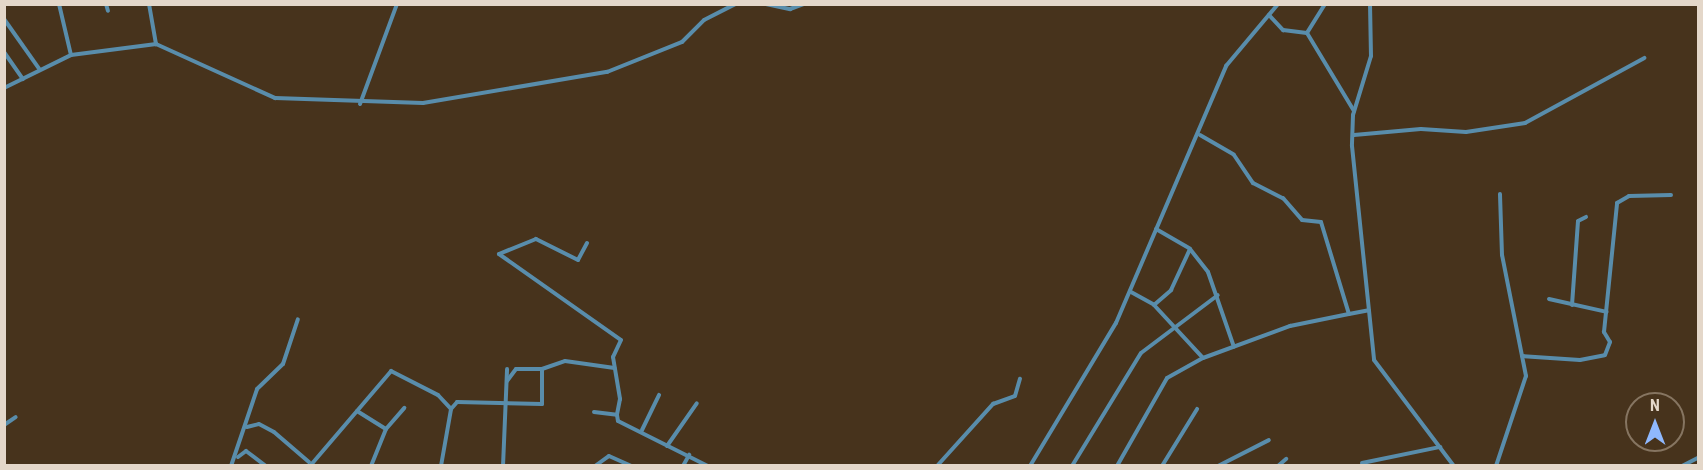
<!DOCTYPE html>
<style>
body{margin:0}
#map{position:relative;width:1703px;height:470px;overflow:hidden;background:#47331c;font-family:"Roboto Condensed",sans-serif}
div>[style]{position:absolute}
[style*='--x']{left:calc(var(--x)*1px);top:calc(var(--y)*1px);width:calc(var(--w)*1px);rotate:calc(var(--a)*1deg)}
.minor>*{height:4px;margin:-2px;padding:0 2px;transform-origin:2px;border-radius:2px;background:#598dab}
span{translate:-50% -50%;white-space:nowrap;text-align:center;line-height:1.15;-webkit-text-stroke:4.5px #47331c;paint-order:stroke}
.frame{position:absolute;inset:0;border:6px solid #e4d7c9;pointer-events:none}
.north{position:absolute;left:1625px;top:392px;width:60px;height:60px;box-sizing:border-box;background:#47331c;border:2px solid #867561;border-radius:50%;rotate:0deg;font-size:16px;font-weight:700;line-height:24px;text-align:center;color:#e4d7c9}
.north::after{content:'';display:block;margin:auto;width:21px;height:27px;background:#8fb8fd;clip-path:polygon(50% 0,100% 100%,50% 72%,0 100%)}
</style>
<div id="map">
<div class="minor">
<i style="--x:59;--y:4;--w:52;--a:76.8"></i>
<i style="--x:106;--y:4;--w:7;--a:74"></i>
<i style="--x:149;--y:4;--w:41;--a:80.1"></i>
<i style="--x:766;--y:4;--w:25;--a:12"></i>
<i style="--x:790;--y:9;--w:15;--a:-20"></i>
<i style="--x:1325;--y:4;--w:34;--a:122"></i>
<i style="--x:1307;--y:33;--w:91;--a:58.9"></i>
<i style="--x:1370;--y:4;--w:52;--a:88.9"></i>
<i style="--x:1371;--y:56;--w:62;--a:107"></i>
<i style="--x:1353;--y:115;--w:31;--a:92"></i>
<i style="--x:1352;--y:146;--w:215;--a:84.1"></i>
<i style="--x:1374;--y:360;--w:133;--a:53"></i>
<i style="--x:1269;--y:15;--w:21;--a:47"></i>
<i style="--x:1283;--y:30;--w:24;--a:7"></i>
<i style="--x:4;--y:19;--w:62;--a:54.8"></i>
<i style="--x:4;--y:52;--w:33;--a:55"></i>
<i style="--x:4;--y:88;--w:75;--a:-26.2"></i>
<i style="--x:71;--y:55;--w:86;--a:-7.4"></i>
<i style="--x:156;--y:44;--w:131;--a:24.4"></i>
<i style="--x:275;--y:98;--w:148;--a:1.9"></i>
<i style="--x:423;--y:103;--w:187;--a:-9.6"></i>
<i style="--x:607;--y:72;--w:81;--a:-21.8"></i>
<i style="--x:682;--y:42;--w:31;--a:-45"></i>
<i style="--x:704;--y:20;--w:36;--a:-27"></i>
<i style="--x:360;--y:104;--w:107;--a:-69.7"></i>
<i style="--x:1200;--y:135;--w:39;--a:30"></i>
<i style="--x:1234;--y:155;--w:34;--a:56"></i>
<i style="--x:1253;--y:183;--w:34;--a:27"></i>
<i style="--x:1283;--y:198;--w:29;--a:49"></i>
<i style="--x:1302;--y:220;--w:19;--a:6"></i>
<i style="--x:1321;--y:222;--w:96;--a:73.1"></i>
<i style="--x:1349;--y:314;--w:20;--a:-11"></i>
<i style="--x:1354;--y:135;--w:67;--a:-5.1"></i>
<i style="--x:1421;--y:129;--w:45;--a:3.8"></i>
<i style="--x:1466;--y:132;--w:60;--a:-8.7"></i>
<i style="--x:1525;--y:123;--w:136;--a:-28.6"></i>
<i style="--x:1156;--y:229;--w:39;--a:30"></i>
<i style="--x:1190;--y:249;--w:29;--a:52"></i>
<i style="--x:1208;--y:272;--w:79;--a:70.9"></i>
<i style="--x:587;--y:243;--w:19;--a:118"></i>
<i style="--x:578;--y:260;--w:47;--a:-153.4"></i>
<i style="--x:536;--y:239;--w:40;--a:158"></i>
<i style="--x:499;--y:254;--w:149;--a:35.2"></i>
<i style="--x:621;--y:340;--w:19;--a:115"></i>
<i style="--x:613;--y:357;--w:43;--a:80.5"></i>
<i style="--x:620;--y:399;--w:16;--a:101"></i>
<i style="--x:1131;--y:292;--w:26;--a:29"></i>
<i style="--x:1154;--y:305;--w:72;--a:47.2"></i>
<i style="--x:1549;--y:299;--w:59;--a:12.6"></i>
<i style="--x:1154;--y:305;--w:23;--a:-41"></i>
<i style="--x:1171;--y:290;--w:45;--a:-65.1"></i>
<i style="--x:1572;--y:305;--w:84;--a:-85.9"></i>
<i style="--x:1578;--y:221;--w:9;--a:-27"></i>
<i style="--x:1522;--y:356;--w:58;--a:3.9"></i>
<i style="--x:1580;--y:360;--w:25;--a:-11"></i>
<i style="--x:1605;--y:355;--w:14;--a:-69"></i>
<i style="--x:1610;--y:342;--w:12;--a:-121"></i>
<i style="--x:1604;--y:332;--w:130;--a:-84.2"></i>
<i style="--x:1617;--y:203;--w:14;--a:-30"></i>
<i style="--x:1629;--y:196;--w:42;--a:-1.4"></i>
<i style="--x:542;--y:369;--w:24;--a:-19"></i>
<i style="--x:565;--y:361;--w:50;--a:8"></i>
<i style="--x:357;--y:411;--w:34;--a:32"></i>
<i style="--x:594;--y:412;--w:23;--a:7"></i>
<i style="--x:617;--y:415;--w:6;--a:81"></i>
<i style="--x:618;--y:421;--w:101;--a:26.6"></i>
<i style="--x:4;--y:425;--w:14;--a:-34"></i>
<i style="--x:247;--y:427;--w:12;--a:-14"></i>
<i style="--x:259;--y:424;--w:17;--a:28"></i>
<i style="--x:274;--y:432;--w:46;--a:40.6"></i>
<i style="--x:642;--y:430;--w:39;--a:-64"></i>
<i style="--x:667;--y:446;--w:52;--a:-55.1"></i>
<i style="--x:238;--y:457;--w:10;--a:-37"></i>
<i style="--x:246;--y:451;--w:25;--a:37"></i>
<i style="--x:1362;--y:463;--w:80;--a:-11.6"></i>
<i style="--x:231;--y:466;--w:81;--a:-71.3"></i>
<i style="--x:257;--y:389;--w:36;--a:-44"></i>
<i style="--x:283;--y:364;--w:47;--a:-71.6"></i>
<i style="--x:310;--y:466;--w:125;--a:-49.5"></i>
<i style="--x:391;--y:371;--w:53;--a:27.1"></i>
<i style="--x:438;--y:395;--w:19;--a:47"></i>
<i style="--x:371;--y:466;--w:40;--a:-68"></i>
<i style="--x:386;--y:429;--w:28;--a:-49"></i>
<i style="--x:441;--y:466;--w:58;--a:-80"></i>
<i style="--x:451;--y:409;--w:9;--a:-49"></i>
<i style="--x:457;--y:402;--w:85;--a:1.3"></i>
<i style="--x:542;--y:404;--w:35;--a:-90"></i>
<i style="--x:542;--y:369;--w:26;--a:180"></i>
<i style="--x:516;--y:369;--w:15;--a:127"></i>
<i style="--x:503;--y:466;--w:97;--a:-87.6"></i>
<i style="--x:595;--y:466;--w:17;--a:-36"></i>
<i style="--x:609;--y:456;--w:24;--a:24"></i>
<i style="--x:683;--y:466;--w:13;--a:-61"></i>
<i style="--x:937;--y:466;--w:84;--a:-47.9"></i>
<i style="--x:993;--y:404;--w:23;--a:-20"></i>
<i style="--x:1015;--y:396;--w:18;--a:-74"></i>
<i style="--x:1030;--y:466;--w:167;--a:-59"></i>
<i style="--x:1116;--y:323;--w:280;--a:-66.8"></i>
<i style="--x:1226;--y:66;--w:81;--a:-50"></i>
<i style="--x:1072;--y:466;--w:132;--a:-58.6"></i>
<i style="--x:1141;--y:353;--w:96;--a:-37"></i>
<i style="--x:1117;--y:466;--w:101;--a:-60.4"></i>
<i style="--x:1167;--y:378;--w:41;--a:-29.1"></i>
<i style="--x:1203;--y:358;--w:93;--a:-20.2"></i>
<i style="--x:1290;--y:326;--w:60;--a:-11.5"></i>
<i style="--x:1162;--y:466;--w:67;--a:-58.4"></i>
<i style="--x:1218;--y:466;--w:57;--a:-27"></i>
<i style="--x:1278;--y:466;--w:11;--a:-41"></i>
<i style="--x:1496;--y:466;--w:95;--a:-71.6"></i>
<i style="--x:1526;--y:376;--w:123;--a:-101.2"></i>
<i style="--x:1502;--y:255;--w:61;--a:-91.9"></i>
<i style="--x:1682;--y:466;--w:18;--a:-27"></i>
</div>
<div class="frame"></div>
<div class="north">N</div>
</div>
